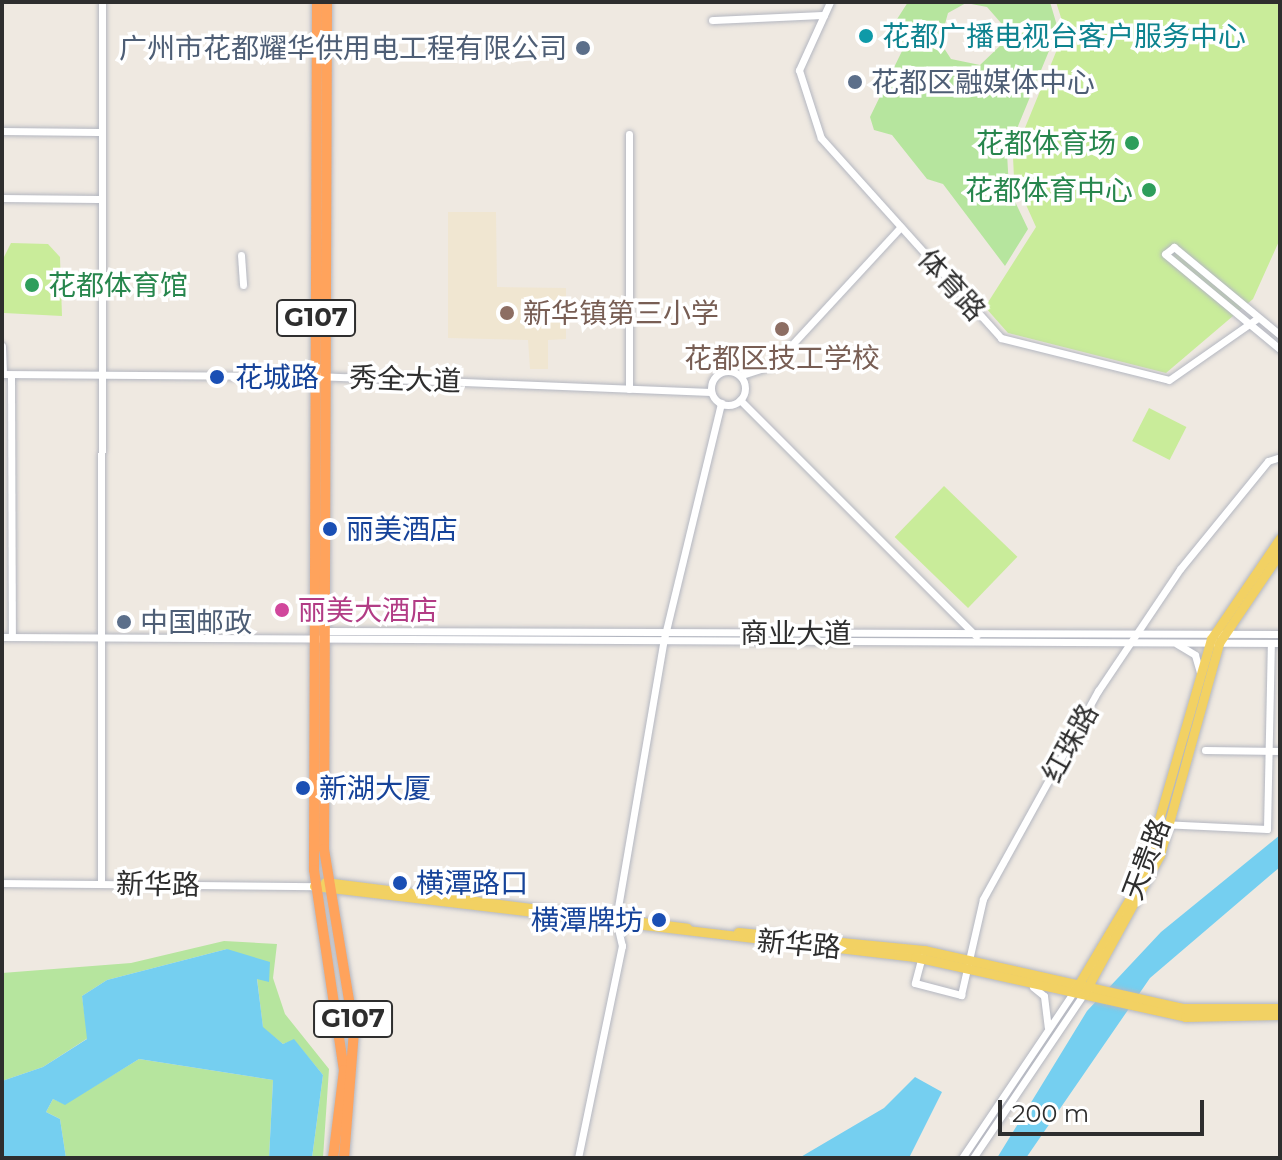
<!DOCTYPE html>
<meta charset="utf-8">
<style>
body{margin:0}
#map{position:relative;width:1282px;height:1160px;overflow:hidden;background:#efe9e1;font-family:Montserrat,"Noto Sans SC",sans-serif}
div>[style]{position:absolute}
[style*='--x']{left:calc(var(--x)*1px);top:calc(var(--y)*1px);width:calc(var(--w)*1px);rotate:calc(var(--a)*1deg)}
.education>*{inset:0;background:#f0e6d1}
.green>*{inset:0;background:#b6e59e}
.pitch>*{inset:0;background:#c9ec9a;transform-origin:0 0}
.water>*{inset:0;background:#75cff0}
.roads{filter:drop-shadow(0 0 2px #b4b7c1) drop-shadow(0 0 2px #b4b7c1)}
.minor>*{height:7px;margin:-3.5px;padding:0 3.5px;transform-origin:3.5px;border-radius:3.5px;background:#fff}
.minor>.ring{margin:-3.5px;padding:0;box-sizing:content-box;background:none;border:7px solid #fff;border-radius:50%}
.major>*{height:9px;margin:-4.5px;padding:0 4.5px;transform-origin:4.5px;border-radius:4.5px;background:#f2d163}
.highway>*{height:10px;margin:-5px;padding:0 5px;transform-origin:5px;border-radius:5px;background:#ffa35c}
.dots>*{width:22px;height:22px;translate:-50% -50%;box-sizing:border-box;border:4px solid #fff;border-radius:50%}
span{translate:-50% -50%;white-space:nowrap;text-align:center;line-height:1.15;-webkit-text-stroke:7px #fff;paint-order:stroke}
.shield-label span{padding:2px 6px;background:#fff;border:2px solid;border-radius:6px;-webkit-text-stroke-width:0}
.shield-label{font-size:26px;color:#2e2e2e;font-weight:700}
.culture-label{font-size:28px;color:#0d838f}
.left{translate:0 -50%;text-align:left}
.service-label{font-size:28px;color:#4e5e75}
.right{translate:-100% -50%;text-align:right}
.leisure-label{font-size:28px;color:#27864d}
.street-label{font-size:28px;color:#2e2e2e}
.education-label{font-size:28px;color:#785e54}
.transit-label{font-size:28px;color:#164399}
.hotel-label{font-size:28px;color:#b23c85}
.frame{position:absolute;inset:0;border:4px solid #2e2e2e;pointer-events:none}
.scale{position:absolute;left:998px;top:1100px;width:206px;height:36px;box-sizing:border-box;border:4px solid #2e2e2e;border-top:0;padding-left:10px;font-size:24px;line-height:28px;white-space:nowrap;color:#2e2e2e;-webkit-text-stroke:6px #fff;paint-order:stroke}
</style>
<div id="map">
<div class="education">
<i style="clip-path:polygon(448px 212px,496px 212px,497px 287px,566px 288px,566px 339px,548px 340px,548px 369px,530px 369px,528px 340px,448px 338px)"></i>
</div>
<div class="green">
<i style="clip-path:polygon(evenodd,908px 2px,1050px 2px,1058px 29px,1007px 153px,1009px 189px,1028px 229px,1005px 266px,943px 184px,927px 179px,892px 135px,874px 130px,870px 117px,902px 51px,892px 27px,908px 2px,966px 3px,987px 7px,1001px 23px,1002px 44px,980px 65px,951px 59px,940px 42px,948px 13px,966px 3px)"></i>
<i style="clip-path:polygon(224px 941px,277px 944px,273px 978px,285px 1014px,329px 1069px,323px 1158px,312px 1158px,323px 1075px,294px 1040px,283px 1044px,263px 1028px,257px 978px,227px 949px,107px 980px,82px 996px,88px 1038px,43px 1067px,2px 1081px,2px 973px,131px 963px)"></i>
<i style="clip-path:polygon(139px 1059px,273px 1080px,269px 1158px,66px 1158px,60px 1119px,46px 1112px,53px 1099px,65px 1104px)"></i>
</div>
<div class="pitch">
<i style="clip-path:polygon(1056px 2px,1280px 2px,1280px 239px,1253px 299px,1166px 373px,1008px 333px,985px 307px,1036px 227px,1014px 178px,1013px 157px,1065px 30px)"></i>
<i style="clip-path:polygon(11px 243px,48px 244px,60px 257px,62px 316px,4px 313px,4px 257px)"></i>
<i style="left:1149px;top:408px;width:42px;height:37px;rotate:27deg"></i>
<i style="left:944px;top:486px;width:102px;height:71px;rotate:44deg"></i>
</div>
<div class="water">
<i style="clip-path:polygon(1280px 835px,1280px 867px,1150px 978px,1026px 1158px,997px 1158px,1087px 1011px,1161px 932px)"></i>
<i style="clip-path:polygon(227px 949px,270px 962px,269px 982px,257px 979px,263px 1027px,283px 1044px,294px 1039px,323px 1075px,312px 1158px,269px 1158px,273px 1080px,139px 1059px,65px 1105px,53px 1099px,46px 1112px,60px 1119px,66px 1158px,2px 1158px,2px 1081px,43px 1067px,87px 1039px,82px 996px,107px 980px)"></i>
<i style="clip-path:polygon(915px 1077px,942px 1092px,909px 1158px,799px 1158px,884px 1108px)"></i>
</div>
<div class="roads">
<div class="minor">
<i style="--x:830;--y:2;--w:75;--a:114.5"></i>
<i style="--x:799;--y:70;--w:71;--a:72.1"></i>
<i style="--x:821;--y:138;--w:269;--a:48"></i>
<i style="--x:1001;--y:338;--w:173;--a:14"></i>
<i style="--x:1169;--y:380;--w:108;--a:-34.9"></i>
<i style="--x:712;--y:20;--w:112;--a:-2.6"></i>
<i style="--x:2;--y:131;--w:96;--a:0.6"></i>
<i style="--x:629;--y:134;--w:255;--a:90"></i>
<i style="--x:2;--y:198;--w:96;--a:0.6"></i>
<i style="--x:241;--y:255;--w:30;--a:86"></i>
<i style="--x:1280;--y:335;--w:138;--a:-140.3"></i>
<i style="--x:1174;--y:247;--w:11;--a:142"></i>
<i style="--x:1165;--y:254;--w:149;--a:39.6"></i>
<i style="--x:2;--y:346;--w:28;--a:88"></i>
<i class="ring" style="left:711px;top:371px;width:27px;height:27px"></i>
<i style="--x:2;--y:374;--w:313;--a:0.4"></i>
<i style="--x:315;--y:376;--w:396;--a:2.3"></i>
<i style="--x:11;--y:375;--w:262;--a:89.8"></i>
<i style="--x:742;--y:375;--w:33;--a:-18"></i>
<i style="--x:773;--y:365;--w:188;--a:-47.2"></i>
<i style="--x:740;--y:400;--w:334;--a:45"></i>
<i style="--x:323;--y:631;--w:957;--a:0.18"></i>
<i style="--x:2;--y:637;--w:1278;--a:0.27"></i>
<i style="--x:1177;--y:644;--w:21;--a:31"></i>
<i style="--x:1195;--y:655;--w:18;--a:74"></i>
<i style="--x:1205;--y:750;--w:75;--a:0.8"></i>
<i style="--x:1161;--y:824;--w:106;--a:2.7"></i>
<i style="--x:1267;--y:829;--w:186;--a:-88.8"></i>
<i style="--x:2;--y:883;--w:312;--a:0.6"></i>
<i style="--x:101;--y:883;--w:881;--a:-89.93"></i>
<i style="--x:922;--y:956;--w:28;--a:105"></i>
<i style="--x:915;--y:983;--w:48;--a:14.6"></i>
<i style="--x:961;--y:995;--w:98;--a:-77.1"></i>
<i style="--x:983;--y:899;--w:238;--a:-61.1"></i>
<i style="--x:1098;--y:691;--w:147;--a:-56.1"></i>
<i style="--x:1180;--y:569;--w:139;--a:-50.8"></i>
<i style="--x:1268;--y:461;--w:13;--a:-18"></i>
<i style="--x:1033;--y:987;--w:14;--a:39"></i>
<i style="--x:1044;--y:996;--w:31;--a:83"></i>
<i style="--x:578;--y:1158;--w:217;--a:-78.3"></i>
<i style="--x:622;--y:946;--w:28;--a:-103"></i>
<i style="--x:616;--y:919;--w:284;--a:-80.3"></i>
<i style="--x:664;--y:639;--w:243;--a:-76.4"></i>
<i style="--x:962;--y:1158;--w:195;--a:-56.1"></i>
<i style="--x:973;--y:1158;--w:193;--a:-56"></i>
</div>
<div class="major">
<i style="--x:325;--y:882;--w:365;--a:7.2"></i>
<i style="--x:314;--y:886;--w:605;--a:6.74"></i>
<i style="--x:915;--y:957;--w:277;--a:12.5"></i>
<i style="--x:1185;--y:1017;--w:95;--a:-1.2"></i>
<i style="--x:738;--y:932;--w:187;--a:5.5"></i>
<i style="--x:924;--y:950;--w:265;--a:12.6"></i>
<i style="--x:1183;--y:1008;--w:97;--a:0"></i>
<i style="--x:1074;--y:992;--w:133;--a:-59.2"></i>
<i style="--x:1142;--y:878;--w:249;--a:-73.9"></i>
<i style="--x:1211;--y:639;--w:122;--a:-55.7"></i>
<i style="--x:1085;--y:992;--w:156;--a:-61.3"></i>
<i style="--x:1160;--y:855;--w:220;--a:-74.4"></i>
<i style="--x:1219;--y:643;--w:109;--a:-55.9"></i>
</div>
<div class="highway">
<i style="--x:317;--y:2;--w:868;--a:90.2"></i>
<i style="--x:314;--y:870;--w:202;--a:81.5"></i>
<i style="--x:344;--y:1070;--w:89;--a:97.1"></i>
<i style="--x:327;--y:2;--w:847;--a:90.2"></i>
<i style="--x:324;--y:849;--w:184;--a:80.6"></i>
<i style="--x:354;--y:1031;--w:127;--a:94.5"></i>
</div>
</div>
<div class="dots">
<i style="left:866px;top:36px;background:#0f9aa8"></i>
<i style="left:583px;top:48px;background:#5c6f8a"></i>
<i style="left:855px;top:82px;background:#5c6f8a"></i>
<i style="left:1132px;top:143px;background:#2e9e5b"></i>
<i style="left:1149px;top:190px;background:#2e9e5b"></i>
<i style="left:32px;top:285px;background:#2e9e5b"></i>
<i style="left:507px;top:313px;background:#8d6e63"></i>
<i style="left:782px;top:329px;background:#8d6e63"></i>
<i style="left:217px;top:377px;background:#1a4fb4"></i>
<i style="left:330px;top:529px;background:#1a4fb4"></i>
<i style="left:282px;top:610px;background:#d1479c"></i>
<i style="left:124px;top:622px;background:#5c6f8a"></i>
<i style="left:303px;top:788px;background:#1a4fb4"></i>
<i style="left:400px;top:883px;background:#1a4fb4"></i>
<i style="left:659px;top:920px;background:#1a4fb4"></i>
</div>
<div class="shield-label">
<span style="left:316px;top:318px">G107</span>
<span style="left:353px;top:1019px">G107</span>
</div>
<div class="culture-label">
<span class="left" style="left:882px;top:36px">花都广播电视台客户服务中心</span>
</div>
<div class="service-label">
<span class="right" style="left:567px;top:48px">广州市花都耀华供用电工程有限公司</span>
<span class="left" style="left:871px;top:82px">花都区融媒体中心</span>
<span class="left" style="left:140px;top:622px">中国邮政</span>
</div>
<div class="leisure-label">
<span class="right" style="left:1116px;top:143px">花都体育场</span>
<span class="right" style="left:1133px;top:190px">花都体育中心</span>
<span class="left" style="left:48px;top:285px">花都体育馆</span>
</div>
<div class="street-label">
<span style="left:952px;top:285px;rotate:48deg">体育路</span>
<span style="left:405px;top:379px;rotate:2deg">秀全大道</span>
<span style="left:796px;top:633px">商业大道</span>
<span style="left:1070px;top:743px;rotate:-61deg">红珠路</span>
<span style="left:1146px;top:859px;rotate:-69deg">天贵路</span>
<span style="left:158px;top:884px;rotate:1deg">新华路</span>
<span style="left:799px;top:944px;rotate:5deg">新华路</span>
</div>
<div class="education-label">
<span class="left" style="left:523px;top:313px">新华镇第三小学</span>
<span style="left:782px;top:358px">花都区技工学校</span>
</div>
<div class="transit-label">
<span class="left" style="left:235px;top:377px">花城路</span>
<span class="left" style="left:346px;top:529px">丽美酒店</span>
<span class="left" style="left:319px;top:788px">新湖大厦</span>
<span class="left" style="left:416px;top:883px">横潭路口</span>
<span class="right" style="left:643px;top:920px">横潭牌坊</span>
</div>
<div class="hotel-label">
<span class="left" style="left:298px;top:610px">丽美大酒店</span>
</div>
<div class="frame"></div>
<div class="scale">200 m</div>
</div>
